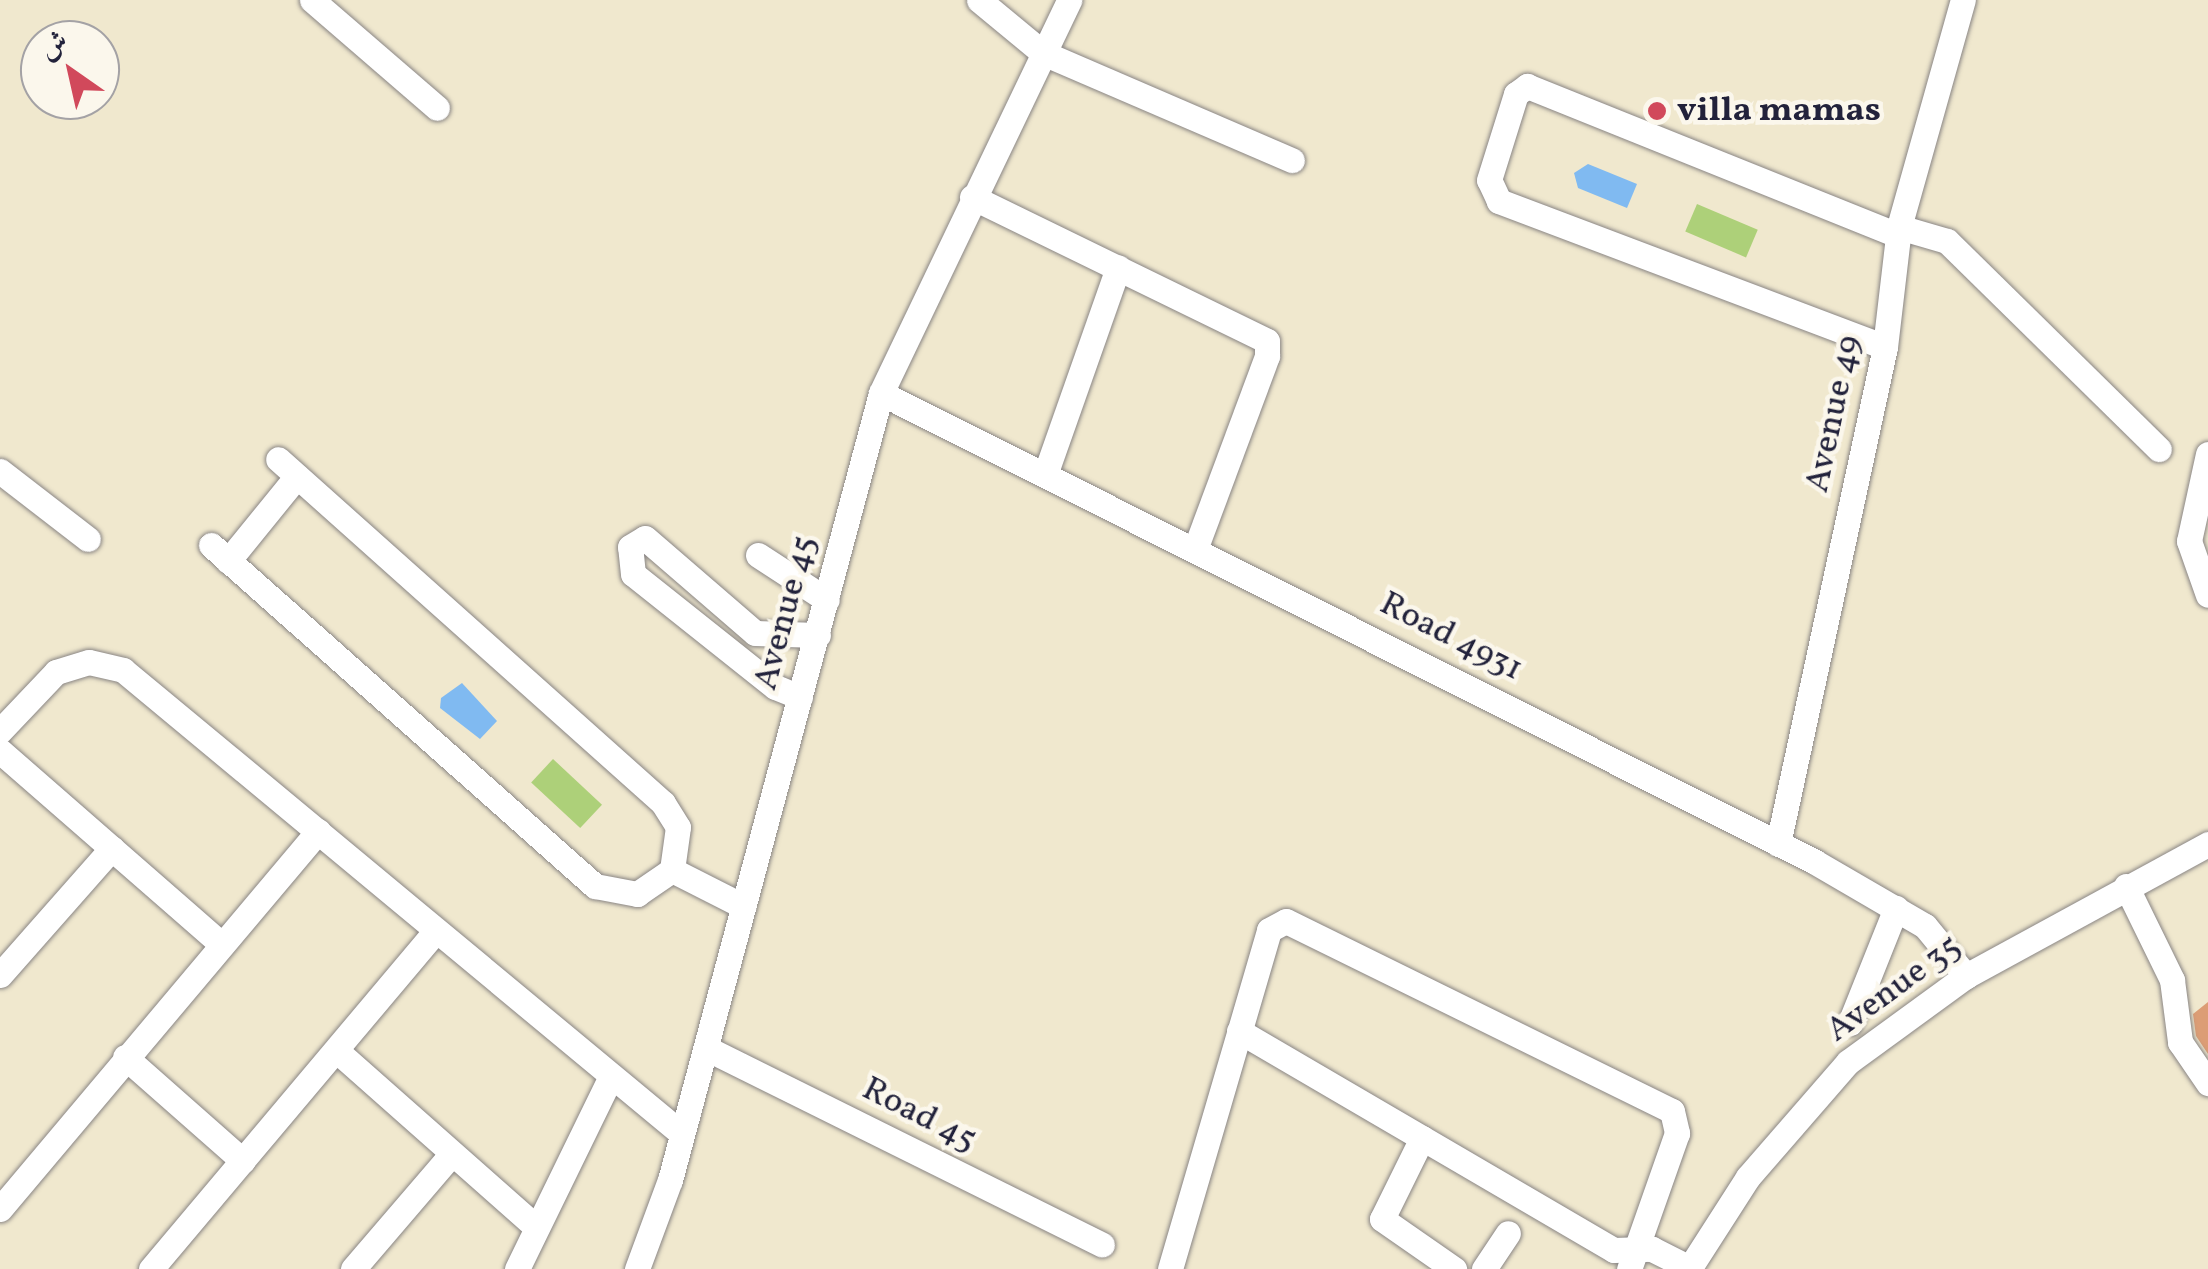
<!DOCTYPE html>
<meta charset="utf-8">
<style>
body{margin:0}
#map{position:relative;width:2208px;height:1269px;overflow:hidden;background:#f0e8ce;font-family:Vollkorn,Amiri,serif}
div>[style]{position:absolute}
[style*='--x']{left:calc(var(--x)*1px);top:calc(var(--y)*1px);width:calc(var(--w)*1px);rotate:calc(var(--a)*1deg)}
.green>*{inset:0;background:#add079;transform-origin:0 0}
.water>*{inset:0;background:#80baf1}
.building>*{inset:0;background:#dc9d75}
.roads{filter:drop-shadow(0 0 2px #898584) drop-shadow(0 0 2px #898584)}
.minor>*{height:25px;margin:-12.5px;padding:0 12.5px;transform-origin:12.5px;border-radius:12.5px;background:#fff}
.dots>*{width:28px;height:28px;translate:-50% -50%;box-sizing:border-box;border:5px solid #fbf7ec;border-radius:50%}
span{translate:-50% -50%;white-space:nowrap;text-align:center;line-height:1.15;-webkit-text-stroke:9px #fbf7ec;paint-order:stroke}
.poi-label{font-size:35px;color:#22223b;font-weight:700}
.left{translate:0 -50%;text-align:left}
.street-label{font-size:35px;color:#22223b}
.north{position:absolute;left:20px;top:20px;width:100px;height:100px;box-sizing:border-box;background:#fbf7ec;border:2px solid #a4a2a5;border-radius:50%;rotate:326deg;font-size:28px;font-weight:700;line-height:40px;text-align:center;color:#22223b}
.north::after{content:'';display:block;margin:auto;width:35px;height:45px;background:#d1495b;clip-path:polygon(50% 0,100% 100%,50% 72%,0 100%)}
</style>
<div id="map">
<div class="green">
<i style="left:1697px;top:204px;width:66px;height:30px;rotate:23deg"></i>
<i style="left:553px;top:759px;width:67px;height:32px;rotate:43deg"></i>
</div>
<div class="water">
<i style="clip-path:polygon(1588px 164px,1637px 184px,1627px 208px,1578px 188px,1574px 173px)"></i>
<i style="clip-path:polygon(462px 683px,497px 721px,480px 739px,440px 708px,441px 698px)"></i>
</div>
<div class="building">
<i style="clip-path:polygon(2208px 1002px,2208px 1054px,2196px 1036px,2193px 1014px)"></i>
</div>
<div class="roads">
<div class="minor">
<i style="--x:312;--y:0;--w:165;--a:40.8"></i>
<i style="--x:979;--y:0;--w:83;--a:39.6"></i>
<i style="--x:1043;--y:53;--w:271;--a:23.3"></i>
<i style="--x:972;--y:197;--w:328;--a:26"></i>
<i style="--x:1267;--y:341;--w:15;--a:90"></i>
<i style="--x:1267;--y:356;--w:204;--a:110.4"></i>
<i style="--x:1899;--y:227;--w:50;--a:16.3"></i>
<i style="--x:1947;--y:241;--w:297;--a:44.5"></i>
<i style="--x:1885;--y:347;--w:413;--a:-159.3"></i>
<i style="--x:1499;--y:201;--w:23;--a:-115"></i>
<i style="--x:1489;--y:180;--w:90;--a:-72.6"></i>
<i style="--x:1516;--y:94;--w:14;--a:-36"></i>
<i style="--x:1527;--y:86;--w:399;--a:21.9"></i>
<i style="--x:881;--y:393;--w:1045;--a:26.66"></i>
<i style="--x:1815;--y:862;--w:127;--a:30.2"></i>
<i style="--x:1925;--y:926;--w:65;--a:50.6"></i>
<i style="--x:2208;--y:454;--w:89;--a:102.3"></i>
<i style="--x:2189;--y:541;--w:57;--a:70.6"></i>
<i style="--x:0;--y:471;--w:111;--a:37.7"></i>
<i style="--x:1046;--y:472;--w:217;--a:-70.6"></i>
<i style="--x:211;--y:545;--w:514;--a:41.61"></i>
<i style="--x:595;--y:886;--w:43;--a:10.8"></i>
<i style="--x:637;--y:894;--w:42;--a:-34.4"></i>
<i style="--x:672;--y:870;--w:43;--a:-82.1"></i>
<i style="--x:678;--y:827;--w:28;--a:-122"></i>
<i style="--x:663;--y:803;--w:516;--a:-138.22"></i>
<i style="--x:758;--y:555;--w:82;--a:33.1"></i>
<i style="--x:228;--y:561;--w:109;--a:-50.9"></i>
<i style="--x:800;--y:697;--w:27;--a:-158"></i>
<i style="--x:775;--y:687;--w:181;--a:-141.5"></i>
<i style="--x:633;--y:574;--w:27;--a:-96"></i>
<i style="--x:630;--y:547;--w:17;--a:-31"></i>
<i style="--x:645;--y:538;--w:145;--a:40.8"></i>
<i style="--x:755;--y:633;--w:63;--a:1.8"></i>
<i style="--x:0;--y:731;--w:81;--a:-46.5"></i>
<i style="--x:56;--y:672;--w:34;--a:-17"></i>
<i style="--x:89;--y:662;--w:35;--a:13"></i>
<i style="--x:123;--y:670;--w:726;--a:39.69"></i>
<i style="--x:0;--y:751;--w:291;--a:41.1"></i>
<i style="--x:1778;--y:844;--w:508;--a:-77.85"></i>
<i style="--x:1885;--y:347;--w:121;--a:-83.3"></i>
<i style="--x:1899;--y:227;--w:236;--a:-74.3"></i>
<i style="--x:672;--y:870;--w:80;--a:26.9"></i>
<i style="--x:2126;--y:886;--w:105;--a:63.9"></i>
<i style="--x:2172;--y:980;--w:63;--a:82.6"></i>
<i style="--x:2180;--y:1042;--w:50;--a:55.7"></i>
<i style="--x:0;--y:975;--w:169;--a:-48.6"></i>
<i style="--x:1850;--y:1023;--w:124;--a:-68.2"></i>
<i style="--x:1239;--y:1031;--w:434;--a:30.3"></i>
<i style="--x:1614;--y:1250;--w:38;--a:-2"></i>
<i style="--x:1652;--y:1249;--w:42;--a:26.6"></i>
<i style="--x:706;--y:1048;--w:442;--a:26.4"></i>
<i style="--x:337;--y:1051;--w:264;--a:41.5"></i>
<i style="--x:125;--y:1057;--w:157;--a:41.4"></i>
<i style="--x:1422;--y:1138;--w:90;--a:116.3"></i>
<i style="--x:1382;--y:1219;--w:88;--a:34.8"></i>
<i style="--x:0;--y:1209;--w:494;--a:-49.9"></i>
<i style="--x:151;--y:1269;--w:442;--a:-49.9"></i>
<i style="--x:353;--y:1269;--w:149;--a:-49.4"></i>
<i style="--x:517;--y:1269;--w:210;--a:-64"></i>
<i style="--x:637;--y:1269;--w:95;--a:-69.7"></i>
<i style="--x:670;--y:1180;--w:815;--a:-74.99"></i>
<i style="--x:881;--y:393;--w:436;--a:-64.4"></i>
<i style="--x:1170;--y:1269;--w:353;--a:-73.7"></i>
<i style="--x:1269;--y:930;--w:19;--a:-28"></i>
<i style="--x:1286;--y:921;--w:430;--a:26.2"></i>
<i style="--x:1672;--y:1111;--w:23;--a:77"></i>
<i style="--x:1677;--y:1133;--w:144;--a:109.4"></i>
<i style="--x:1484;--y:1269;--w:43;--a:-56.3"></i>
<i style="--x:1689;--y:1269;--w:109;--a:-57.3"></i>
<i style="--x:1748;--y:1177;--w:152;--a:-49"></i>
<i style="--x:1848;--y:1062;--w:146;--a:-36.1"></i>
<i style="--x:1966;--y:976;--w:276;--a:-28.6"></i>
</div>
</div>
<div class="dots">
<i style="left:1657px;top:111px;background:#d1495b"></i>
</div>
<div class="poi-label">
<span class="left" style="left:1677px;top:111px">villa mamas</span>
</div>
<div class="street-label">
<span style="left:1834px;top:414px;rotate:-78deg">Avenue 49</span>
<span style="left:786px;top:613px;rotate:-75deg">Avenue 45</span>
<span style="left:1451px;top:637px;rotate:27deg">Road 4931</span>
<span style="left:1894px;top:989px;rotate:-36deg">Avenue 35</span>
<span style="left:919px;top:1115px;rotate:27deg">Road 45</span>
</div>
<div class="north">ش</div>
</div>
